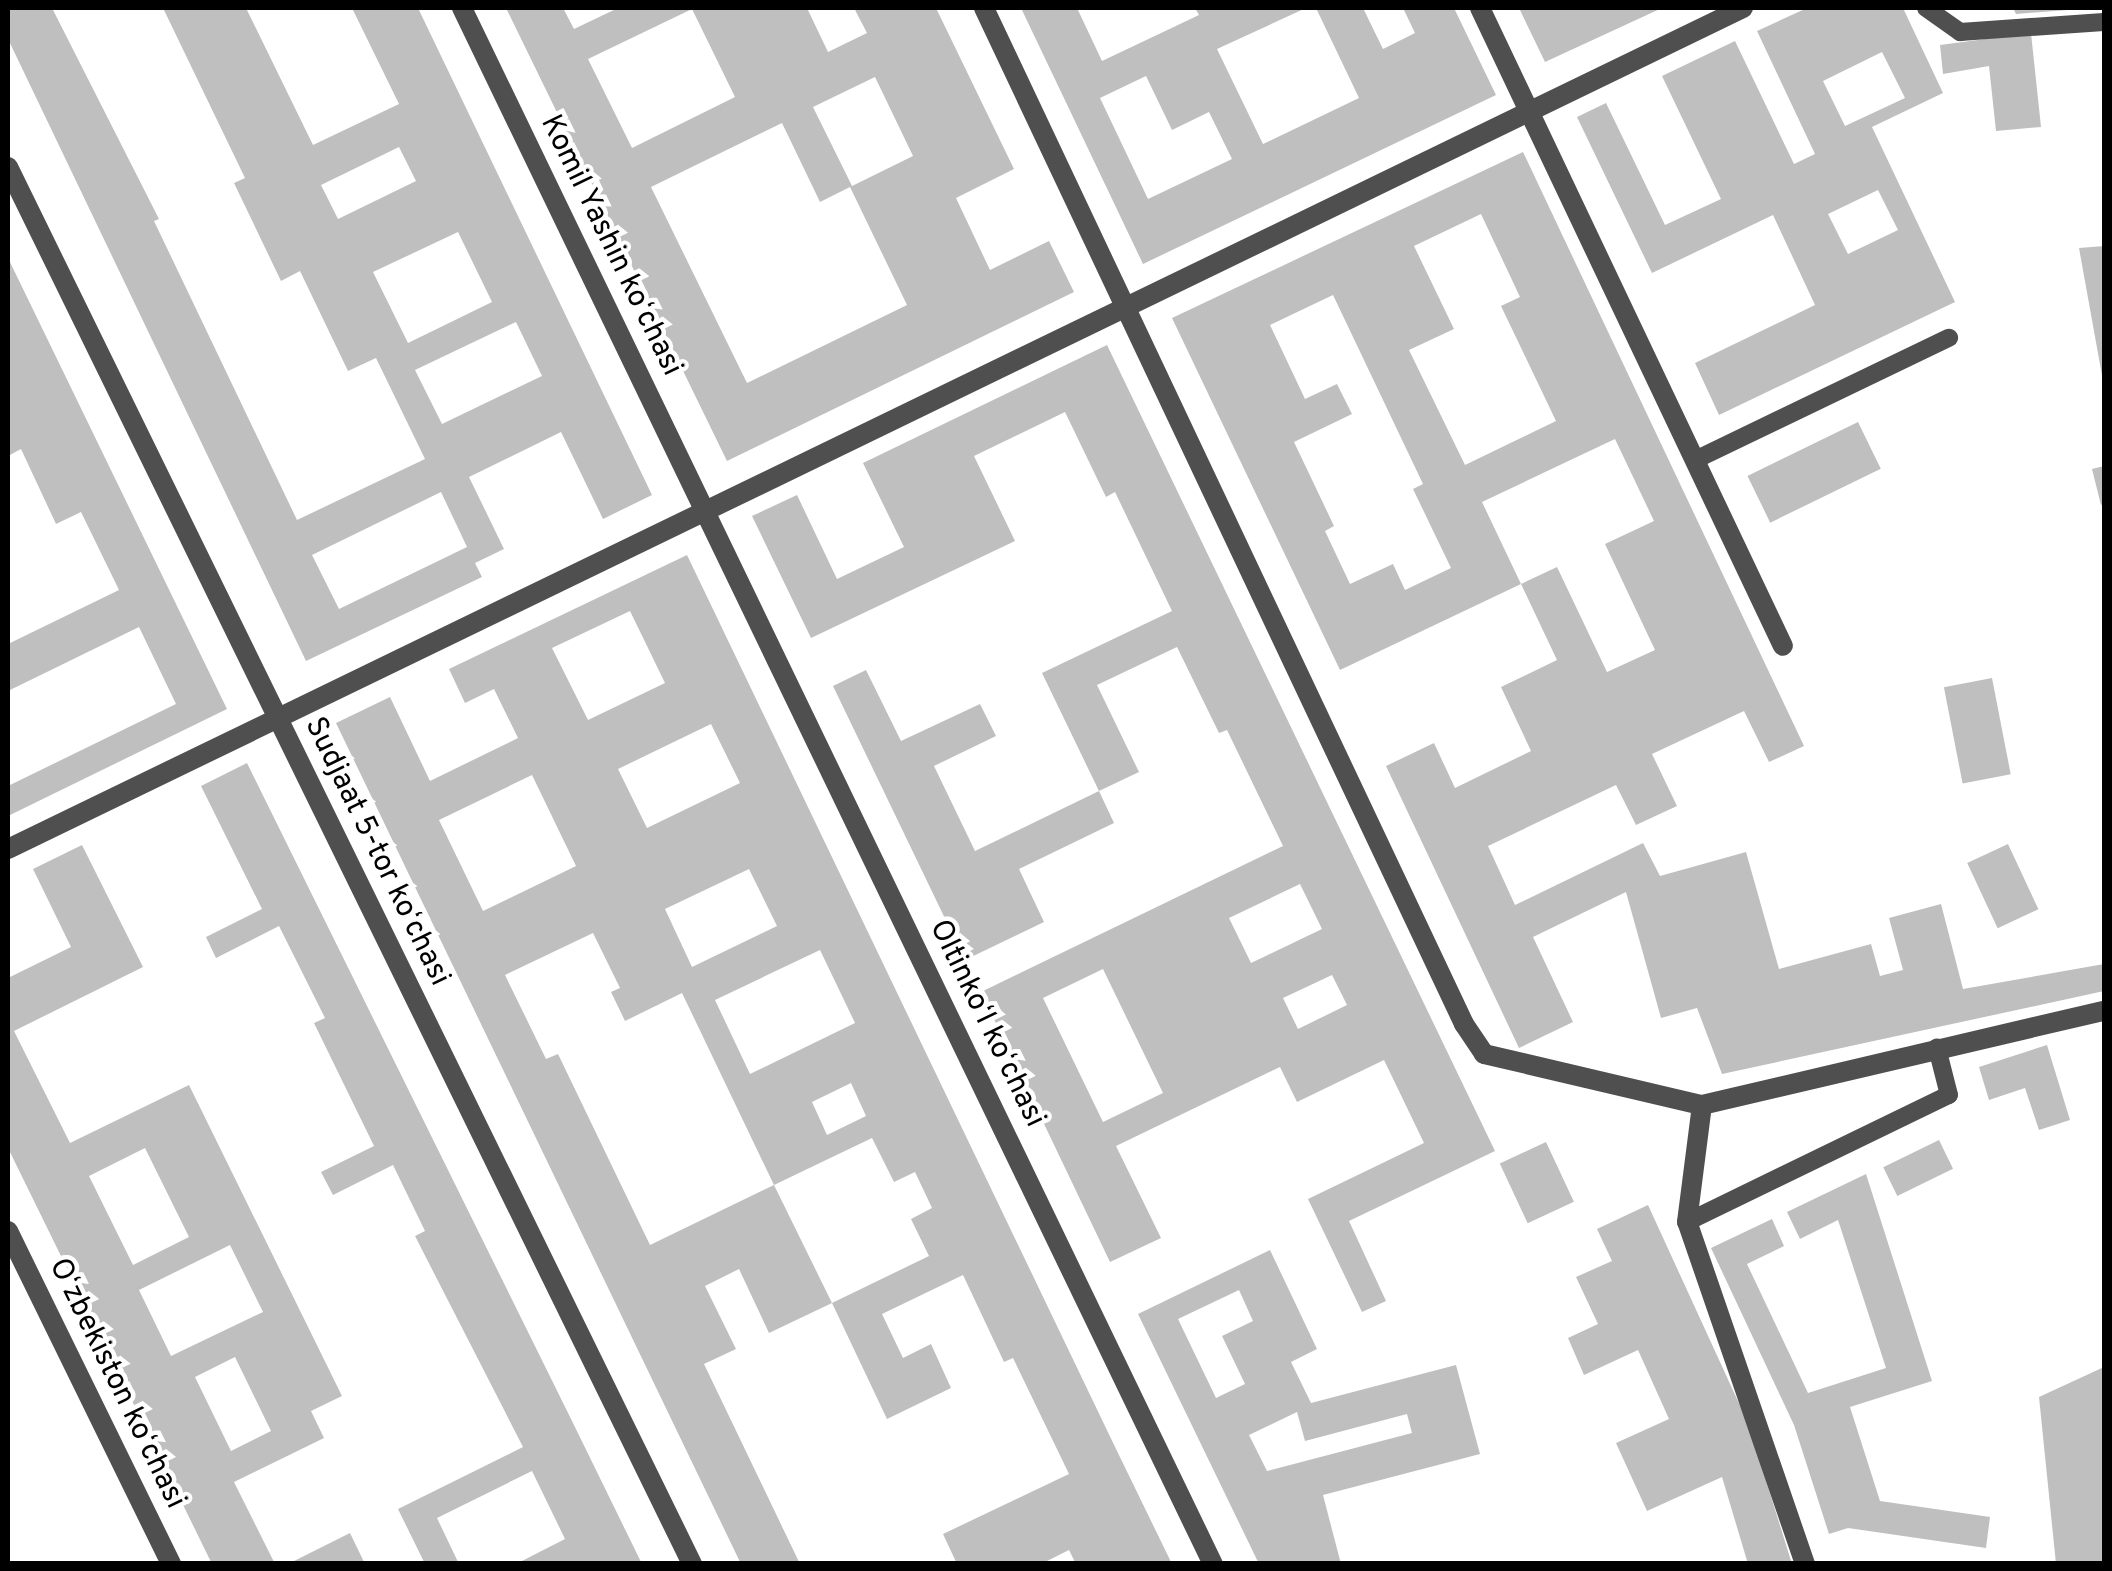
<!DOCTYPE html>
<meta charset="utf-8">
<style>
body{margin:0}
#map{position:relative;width:2112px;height:1571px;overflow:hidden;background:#fff;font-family:Overpass,sans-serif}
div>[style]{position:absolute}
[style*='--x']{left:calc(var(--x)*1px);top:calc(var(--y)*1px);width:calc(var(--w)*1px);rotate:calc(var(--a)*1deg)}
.building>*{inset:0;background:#bfbfbf;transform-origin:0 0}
.service>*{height:18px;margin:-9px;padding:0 9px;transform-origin:9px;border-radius:9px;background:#4f4f4f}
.minor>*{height:20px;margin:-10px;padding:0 10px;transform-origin:10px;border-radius:10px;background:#4f4f4f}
span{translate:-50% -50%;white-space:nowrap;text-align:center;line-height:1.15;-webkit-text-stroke:9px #fff;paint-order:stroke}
.street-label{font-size:30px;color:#000}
.frame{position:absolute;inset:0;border:10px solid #000;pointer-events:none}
</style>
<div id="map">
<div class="building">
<i style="clip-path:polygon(evenodd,8px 8px,52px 8px,159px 219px,154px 221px,297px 520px,425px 459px,376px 358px,348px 371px,300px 271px,281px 281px,234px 183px,245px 178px,163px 8px,246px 8px,313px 145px,399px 104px,352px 8px,418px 8px,652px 495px,603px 519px,561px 432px,469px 477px,504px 549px,475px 563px,482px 577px,306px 661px,8px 39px,8px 8px,399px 147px,416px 181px,338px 219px,321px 185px,399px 147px,8px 8px,458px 232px,492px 302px,408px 343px,373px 272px,458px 232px,8px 8px,516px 322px,542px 376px,442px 424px,415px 370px,516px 322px,8px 8px,441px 492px,467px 547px,339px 609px,312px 555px,441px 492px)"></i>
<i style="clip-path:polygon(evenodd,506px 8px,563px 8px,574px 29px,618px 8px,807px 8px,828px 52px,867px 33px,854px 8px,936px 8px,1014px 169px,956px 198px,990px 270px,1049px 241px,1074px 292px,727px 461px,506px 8px,692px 9px,735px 97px,632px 148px,588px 59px,692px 9px,506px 8px,875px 77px,913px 156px,850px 187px,907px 305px,747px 383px,651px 187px,782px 123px,820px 202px,852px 186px,813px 107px,875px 77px)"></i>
<i style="clip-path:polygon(evenodd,1021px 8px,1077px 8px,1102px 61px,1199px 15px,1195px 8px,1306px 8px,1217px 49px,1263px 144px,1359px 98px,1316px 8px,1363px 8px,1383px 49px,1415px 33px,1403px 8px,1454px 8px,1496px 95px,1143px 264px,1021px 8px,1146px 76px,1172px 130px,1209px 112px,1232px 159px,1148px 199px,1100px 98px,1146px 76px)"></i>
<i style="clip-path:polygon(1519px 8px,1662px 8px,1545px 62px)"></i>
<i style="clip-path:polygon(evenodd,1807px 8px,1903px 8px,1943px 93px,1872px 127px,1955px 302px,1719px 415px,1695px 363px,1815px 305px,1773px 215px,1652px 273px,1577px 117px,1606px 103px,1665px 225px,1721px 199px,1662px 76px,1735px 41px,1794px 164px,1815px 154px,1757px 31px,1807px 8px,1882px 52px,1905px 98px,1845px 126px,1823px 81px,1882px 52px,1807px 8px,1878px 190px,1898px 230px,1848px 254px,1828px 214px,1878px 190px)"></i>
<i style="clip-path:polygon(2013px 8px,2068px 8px,2068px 10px,2016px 14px)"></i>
<i style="clip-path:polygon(2031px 33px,2041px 127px,1996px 131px,1989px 66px,1943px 74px,1940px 45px)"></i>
<i style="clip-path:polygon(evenodd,1523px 152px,1804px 746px,1769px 762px,1744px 711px,1652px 754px,1677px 806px,1636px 825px,1616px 785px,1488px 846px,1515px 905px,1643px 843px,1660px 876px,1746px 852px,1779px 969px,1871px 944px,1880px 976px,1903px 970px,1889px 918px,1941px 904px,1963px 989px,2104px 964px,2104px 991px,1722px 1074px,1697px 1008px,1661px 1018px,1626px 892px,1533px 937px,1573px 1022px,1519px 1048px,1386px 766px,1434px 743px,1455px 788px,1531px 751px,1501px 687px,1557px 660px,1521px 584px,1557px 567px,1607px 672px,1655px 650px,1605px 544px,1654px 521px,1615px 439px,1482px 502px,1521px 584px,1340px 670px,1172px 318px,1523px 152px,1481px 214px,1520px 297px,1501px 306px,1556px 421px,1465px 465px,1409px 350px,1454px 329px,1414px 246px,1481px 214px,1523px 152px,1333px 295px,1423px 484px,1413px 489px,1451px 568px,1405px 590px,1393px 564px,1350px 584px,1325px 531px,1334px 526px,1294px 442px,1352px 414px,1337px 384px,1305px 399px,1270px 325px,1333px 295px)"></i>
<i style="clip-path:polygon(2104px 246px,2104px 381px,2103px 381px,2079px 248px)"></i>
<i style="clip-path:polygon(8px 258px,227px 709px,8px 816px,8px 786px,176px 704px,139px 627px,8px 691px,8px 644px,119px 590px,81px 512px,56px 524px,21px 449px,8px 456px)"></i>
<i style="clip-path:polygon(evenodd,1107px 345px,1495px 1151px,1349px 1221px,1386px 1301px,1362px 1312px,1308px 1199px,1424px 1143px,1384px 1060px,1297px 1102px,1280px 1067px,1116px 1146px,1161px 1238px,1110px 1262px,981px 992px,1283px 846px,1227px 730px,1219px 733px,1177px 647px,1097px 685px,1139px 772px,1099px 791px,1114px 823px,1019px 869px,1044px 922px,965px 960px,833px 686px,866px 670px,901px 741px,980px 704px,996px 736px,934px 766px,975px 851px,1099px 791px,1042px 673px,1172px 611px,1115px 492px,1106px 497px,1065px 412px,974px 456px,1015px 541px,811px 638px,752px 516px,797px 495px,837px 579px,904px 547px,863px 463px,1107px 345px,1300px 884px,1322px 929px,1251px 963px,1229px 918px,1300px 884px,1107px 345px,1103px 969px,1163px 1093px,1103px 1122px,1043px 998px,1103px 969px,1107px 345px,1332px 975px,1347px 1005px,1298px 1029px,1283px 998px,1332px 975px)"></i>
<i style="left:1858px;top:422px;width:52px;height:123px;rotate:64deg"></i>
<i style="clip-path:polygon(2104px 466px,2104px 504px,2101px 505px,2092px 469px)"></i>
<i style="clip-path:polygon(evenodd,687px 555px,1117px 1451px,1172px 1564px,1076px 1564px,1069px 1550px,1041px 1564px,957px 1564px,943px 1534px,1069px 1474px,1013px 1358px,1004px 1362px,963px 1275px,882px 1314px,903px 1358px,931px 1344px,951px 1388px,887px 1419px,832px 1303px,769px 1333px,739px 1269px,705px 1286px,736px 1349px,704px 1364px,800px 1564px,741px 1564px,507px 1078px,336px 723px,390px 697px,430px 781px,518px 738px,494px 689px,465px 703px,449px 669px,687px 555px,630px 611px,665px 683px,588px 720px,552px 648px,630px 611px,687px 555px,711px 724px,740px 783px,647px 828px,618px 769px,711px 724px,687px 555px,532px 775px,576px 866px,483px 911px,439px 820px,532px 775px,687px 555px,749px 869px,777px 926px,692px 967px,665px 909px,749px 869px,687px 555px,593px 933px,620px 988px,611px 992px,625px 1021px,682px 993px,774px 1185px,650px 1245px,558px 1054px,546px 1059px,505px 975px,593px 933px,687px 555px,820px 950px,855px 1023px,750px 1074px,715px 1000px,820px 950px,687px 555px,851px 1083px,866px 1116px,827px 1135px,812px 1102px,851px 1083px,687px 555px,872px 1138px,894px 1182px,915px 1172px,932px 1208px,911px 1219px,929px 1256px,832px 1303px,774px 1185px,872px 1138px)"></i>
<i style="left:1992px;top:678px;width:98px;height:49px;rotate:79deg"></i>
<i style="clip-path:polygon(247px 763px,573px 1423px,642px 1564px,516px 1564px,565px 1539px,532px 1471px,437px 1518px,459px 1564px,425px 1564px,398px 1509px,523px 1447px,415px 1236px,425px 1231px,393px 1165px,333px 1195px,321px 1172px,374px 1146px,314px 1023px,325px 1018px,279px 926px,216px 958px,206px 937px,262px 909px,201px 786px)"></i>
<i style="left:2008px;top:844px;width:72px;height:45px;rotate:65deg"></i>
<i style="clip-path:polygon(evenodd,82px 845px,143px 967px,14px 1031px,70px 1143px,189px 1085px,342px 1396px,311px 1411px,324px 1438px,234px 1482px,275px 1564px,212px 1564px,8px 1148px,8px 978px,71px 947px,33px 869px,82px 845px,145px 1148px,189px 1237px,133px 1265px,89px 1176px,145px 1148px,82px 845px,230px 1245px,263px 1312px,171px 1356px,139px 1290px,230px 1245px,82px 845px,235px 1357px,271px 1431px,231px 1451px,195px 1377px,235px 1357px)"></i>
<i style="clip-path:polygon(2047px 1045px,2070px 1120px,2039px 1130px,2025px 1088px,1989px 1100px,1979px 1067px)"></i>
<i style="left:1939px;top:1140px;width:32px;height:62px;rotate:64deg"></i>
<i style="left:1546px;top:1142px;width:66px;height:51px;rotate:65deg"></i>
<i style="clip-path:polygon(1866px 1174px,1932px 1381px,1850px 1407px,1880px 1501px,1990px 1517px,1986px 1548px,1848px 1528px,1829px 1534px,1794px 1425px,1711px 1248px,1772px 1219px,1784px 1246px,1747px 1264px,1808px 1393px,1886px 1368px,1838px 1220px,1800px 1239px,1787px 1212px)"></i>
<i style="clip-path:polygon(1648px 1205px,1748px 1423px,1792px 1564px,1748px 1564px,1722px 1477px,1647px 1511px,1616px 1443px,1669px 1419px,1638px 1350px,1584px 1375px,1568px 1338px,1598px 1324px,1576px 1277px,1612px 1261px,1597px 1229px)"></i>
<i style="clip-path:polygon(evenodd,1270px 1250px,1317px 1349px,1291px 1362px,1311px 1403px,1456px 1365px,1480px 1454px,1323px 1495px,1341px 1564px,1259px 1564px,1138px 1314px,1270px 1250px,1239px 1290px,1253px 1321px,1222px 1336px,1245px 1384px,1216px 1398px,1178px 1319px,1239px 1290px,1270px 1250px,1297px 1412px,1305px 1441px,1407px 1414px,1412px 1433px,1267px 1471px,1249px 1435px,1297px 1412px)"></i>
<i style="clip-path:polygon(2104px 1367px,2104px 1564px,2056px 1564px,2039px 1397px)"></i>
<i style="clip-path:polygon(350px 1533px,365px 1564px,288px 1564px)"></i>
</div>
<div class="service">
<i style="--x:1926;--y:8;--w:42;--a:35.2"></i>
<i style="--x:1960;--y:32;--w:144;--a:-4"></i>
<i style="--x:1695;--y:460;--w:282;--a:-25.7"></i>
<i style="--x:1687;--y:1222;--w:291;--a:-25.9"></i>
<i style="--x:1949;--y:1095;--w:49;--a:-104.3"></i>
</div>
<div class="minor">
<i style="--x:462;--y:8;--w:1728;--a:64.24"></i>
<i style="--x:984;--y:8;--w:1124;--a:64.71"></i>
<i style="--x:1464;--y:1024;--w:36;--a:56"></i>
<i style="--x:1484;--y:1054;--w:224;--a:13.2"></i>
<i style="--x:1480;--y:8;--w:706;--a:64.6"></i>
<i style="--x:8;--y:167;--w:1555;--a:63.91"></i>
<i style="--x:8;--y:849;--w:1928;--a:-25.86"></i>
<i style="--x:8;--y:1231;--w:371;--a:63.9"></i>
<i style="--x:1805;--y:1564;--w:362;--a:-109"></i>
<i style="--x:1687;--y:1222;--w:118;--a:-82.7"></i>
<i style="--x:1702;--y:1105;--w:413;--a:-13.2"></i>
</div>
<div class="street-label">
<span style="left:610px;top:246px;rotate:64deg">Komil Yashin koʻchasi</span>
<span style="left:376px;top:852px;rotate:64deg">Sudjaat 5-tor koʻchasi</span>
<span style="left:986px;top:1024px;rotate:64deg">Oltinkoʻl koʻchasi</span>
<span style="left:116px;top:1384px;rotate:64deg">Oʻzbekiston koʻchasi</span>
</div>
<div class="frame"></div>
</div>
